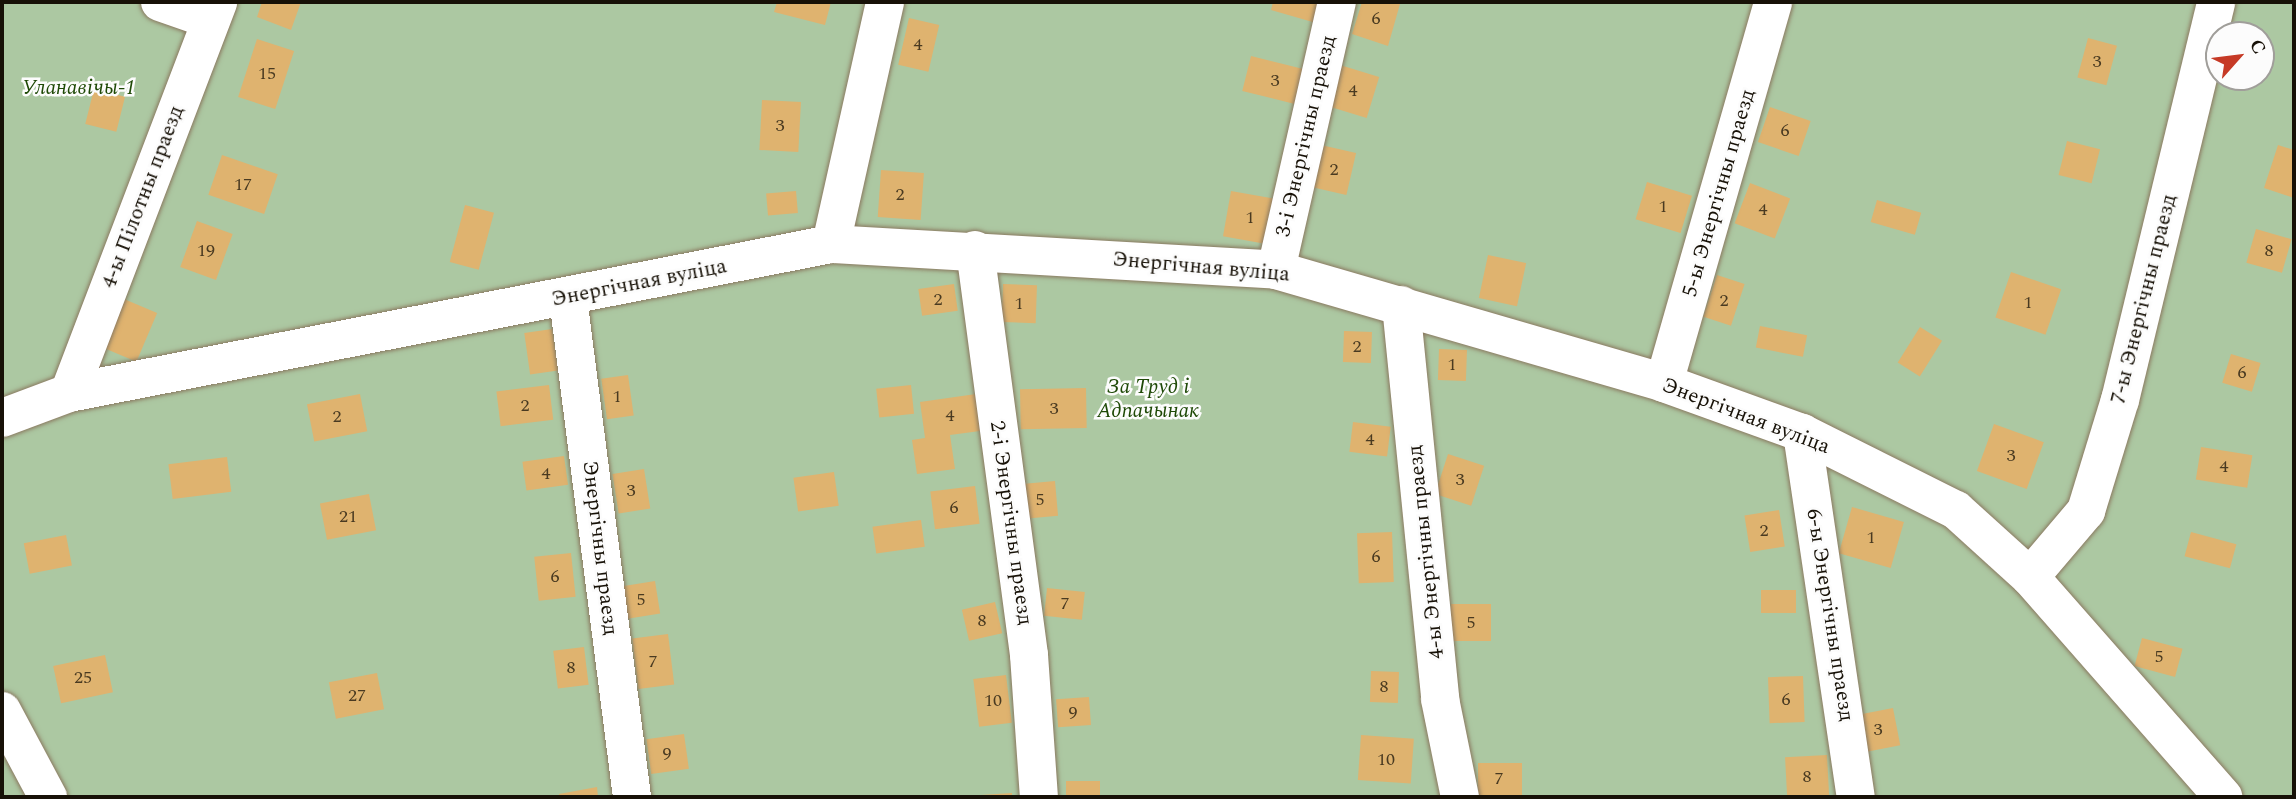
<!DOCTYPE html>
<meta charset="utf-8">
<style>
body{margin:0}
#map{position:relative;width:2296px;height:799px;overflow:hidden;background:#fcedd7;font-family:Spectral,serif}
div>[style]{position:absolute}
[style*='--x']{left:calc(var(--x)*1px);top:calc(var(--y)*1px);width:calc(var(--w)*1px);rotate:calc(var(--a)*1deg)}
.green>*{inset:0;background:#acc8a2}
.building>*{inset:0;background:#dfb36f;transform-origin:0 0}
.roads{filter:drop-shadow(0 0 2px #8a7960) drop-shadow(0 0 2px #8a7960)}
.minor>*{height:38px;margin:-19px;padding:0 19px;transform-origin:19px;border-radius:19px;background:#fff}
span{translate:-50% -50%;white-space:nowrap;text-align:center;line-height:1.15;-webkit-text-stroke:5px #fcfcfc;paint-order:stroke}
.number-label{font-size:18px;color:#493a21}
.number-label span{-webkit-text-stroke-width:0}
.park-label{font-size:21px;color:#1e4906;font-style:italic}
.street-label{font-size:21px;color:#171107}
.frame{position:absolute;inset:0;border:4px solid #171107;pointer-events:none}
.north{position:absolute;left:2205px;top:21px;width:70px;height:70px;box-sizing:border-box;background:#fcfcfc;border:2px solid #a09e9a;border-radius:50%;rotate:62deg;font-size:19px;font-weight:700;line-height:28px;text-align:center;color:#171107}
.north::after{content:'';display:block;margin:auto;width:24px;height:32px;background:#c63a26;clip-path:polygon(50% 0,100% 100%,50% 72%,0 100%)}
</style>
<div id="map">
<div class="green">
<i style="clip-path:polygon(evenodd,2px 2px,2294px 2px,2294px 797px,2px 797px,2px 2px,2219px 35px,2261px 35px,2261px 77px,2219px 77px,2219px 35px)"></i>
</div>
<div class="building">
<i style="clip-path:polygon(262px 2px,301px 2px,291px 30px,257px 17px)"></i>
<i style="clip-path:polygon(777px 2px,831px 2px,825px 25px,774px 12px)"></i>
<i style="clip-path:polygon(1273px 2px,1329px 2px,1323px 25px,1271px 10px)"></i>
<i style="clip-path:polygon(1362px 2px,1400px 4px,1388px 46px,1352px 34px)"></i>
<i style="left:909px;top:18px;width:31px;height:48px;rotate:13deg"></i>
<i style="left:2088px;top:38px;width:30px;height:41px;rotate:15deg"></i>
<i style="left:257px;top:39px;width:39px;height:61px;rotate:18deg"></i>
<i style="left:1251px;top:56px;width:59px;height:36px;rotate:14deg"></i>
<i style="left:1340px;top:65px;width:41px;height:43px;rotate:17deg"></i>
<i style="left:94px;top:89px;width:32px;height:36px;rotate:14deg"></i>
<i style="left:762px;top:100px;width:39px;height:50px;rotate:3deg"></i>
<i style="left:1770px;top:107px;width:43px;height:37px;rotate:19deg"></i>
<i style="left:2067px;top:141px;width:34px;height:35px;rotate:14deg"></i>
<i style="left:1321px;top:145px;width:36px;height:43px;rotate:13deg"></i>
<i style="clip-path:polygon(2278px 145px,2294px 150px,2294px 198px,2264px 188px)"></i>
<i style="left:222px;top:155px;width:59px;height:42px;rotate:19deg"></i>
<i style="left:881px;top:170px;width:43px;height:47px;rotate:4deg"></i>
<i style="left:1647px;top:182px;width:47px;height:39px;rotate:17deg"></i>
<i style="left:1750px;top:183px;width:43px;height:43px;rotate:21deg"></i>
<i style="left:796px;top:191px;width:22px;height:30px;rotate:85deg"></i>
<i style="left:1231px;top:191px;width:48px;height:46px;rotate:10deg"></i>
<i style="left:1877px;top:200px;width:46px;height:23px;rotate:16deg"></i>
<i style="left:465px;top:205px;width:30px;height:59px;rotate:15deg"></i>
<i style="left:197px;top:221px;width:38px;height:49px;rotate:20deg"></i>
<i style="left:2256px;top:229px;width:37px;height:35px;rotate:16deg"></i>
<i style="left:1488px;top:255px;width:39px;height:44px;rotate:12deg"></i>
<i style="left:2011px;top:272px;width:53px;height:48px;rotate:19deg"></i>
<i style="left:1717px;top:275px;width:29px;height:44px;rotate:18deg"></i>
<i style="left:954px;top:284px;width:27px;height:36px;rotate:82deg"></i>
<i style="left:1003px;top:284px;width:34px;height:38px;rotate:2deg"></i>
<i style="left:124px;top:299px;width:36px;height:53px;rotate:23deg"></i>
<i style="left:1760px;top:326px;width:48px;height:22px;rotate:11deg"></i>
<i style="left:1920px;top:327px;width:26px;height:42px;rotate:32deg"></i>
<i style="left:552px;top:329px;width:42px;height:28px;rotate:82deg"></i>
<i style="left:1344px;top:331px;width:28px;height:31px;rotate:2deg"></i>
<i style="left:1439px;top:349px;width:28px;height:31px;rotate:2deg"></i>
<i style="left:2231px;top:354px;width:31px;height:30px;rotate:17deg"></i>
<i style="left:628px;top:375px;width:41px;height:27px;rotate:82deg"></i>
<i style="left:549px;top:385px;width:35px;height:53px;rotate:83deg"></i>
<i style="left:911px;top:385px;width:29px;height:35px;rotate:84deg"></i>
<i style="left:1086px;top:388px;width:40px;height:66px;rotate:89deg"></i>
<i style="left:360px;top:394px;width:38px;height:54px;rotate:79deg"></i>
<i style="clip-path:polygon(976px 394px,980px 431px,950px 435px,955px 469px,917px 474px,912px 440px,925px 438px,920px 402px)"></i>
<i style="left:1353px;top:422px;width:38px;height:30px;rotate:7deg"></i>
<i style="left:1994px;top:424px;width:53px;height:50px;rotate:20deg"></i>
<i style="left:2201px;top:447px;width:52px;height:33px;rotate:9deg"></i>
<i style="left:1448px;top:454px;width:38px;height:42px;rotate:18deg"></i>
<i style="left:564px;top:456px;width:29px;height:42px;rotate:82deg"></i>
<i style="left:227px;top:457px;width:35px;height:59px;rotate:83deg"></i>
<i style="left:644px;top:469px;width:40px;height:32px;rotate:81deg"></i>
<i style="left:834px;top:472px;width:34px;height:41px;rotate:82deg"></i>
<i style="left:1055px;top:481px;width:35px;height:33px;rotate:85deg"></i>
<i style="left:975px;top:486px;width:38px;height:45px;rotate:83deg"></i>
<i style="left:369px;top:494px;width:37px;height:50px;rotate:79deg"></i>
<i style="left:1852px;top:507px;width:54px;height:48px;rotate:16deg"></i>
<i style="left:1779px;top:510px;width:37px;height:35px;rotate:81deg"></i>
<i style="left:921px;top:520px;width:27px;height:49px;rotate:82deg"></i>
<i style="left:1392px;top:532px;width:50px;height:35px;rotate:88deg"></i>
<i style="left:2191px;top:532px;width:47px;height:25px;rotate:15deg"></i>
<i style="left:66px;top:535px;width:31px;height:43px;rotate:79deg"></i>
<i style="left:571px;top:553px;width:44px;height:37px;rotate:84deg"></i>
<i style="left:655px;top:581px;width:33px;height:33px;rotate:81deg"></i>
<i style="left:1047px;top:588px;width:38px;height:28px;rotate:6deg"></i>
<i style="left:1796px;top:590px;width:23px;height:35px;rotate:90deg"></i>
<i style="left:995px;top:602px;width:32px;height:34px;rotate:77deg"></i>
<i style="left:1451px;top:604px;width:40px;height:37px"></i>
<i style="left:668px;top:634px;width:51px;height:36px;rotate:83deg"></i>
<i style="left:2142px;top:638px;width:42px;height:29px;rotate:15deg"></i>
<i style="left:584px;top:647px;width:38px;height:31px;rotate:83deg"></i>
<i style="left:105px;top:655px;width:38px;height:53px;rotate:78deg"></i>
<i style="left:1371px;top:671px;width:28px;height:31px;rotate:2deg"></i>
<i style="left:377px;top:673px;width:37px;height:49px;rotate:79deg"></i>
<i style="left:1006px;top:675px;width:48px;height:33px;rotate:83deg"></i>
<i style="left:1803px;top:676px;width:46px;height:35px;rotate:88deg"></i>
<i style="left:1089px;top:697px;width:28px;height:33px;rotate:86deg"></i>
<i style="left:1893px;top:708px;width:38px;height:38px;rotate:79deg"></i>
<i style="left:684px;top:734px;width:35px;height:38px;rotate:82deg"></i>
<i style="left:1361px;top:735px;width:53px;height:45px;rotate:4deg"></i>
<i style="left:1827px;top:755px;width:42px;height:42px;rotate:87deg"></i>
<i style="left:1478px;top:763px;width:44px;height:33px"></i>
<i style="left:1066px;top:781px;width:34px;height:16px"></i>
<i style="clip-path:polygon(597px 787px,598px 797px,560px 797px,559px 794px)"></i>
<i style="clip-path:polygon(1012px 793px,1012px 797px,982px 797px,981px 795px)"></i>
</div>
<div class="roads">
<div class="minor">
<i style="--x:160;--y:2;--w:54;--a:19.4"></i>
<i style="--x:831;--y:244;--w:248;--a:-77.4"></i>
<i style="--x:975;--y:250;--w:409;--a:82.4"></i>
<i style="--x:1029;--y:655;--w:142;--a:86"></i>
<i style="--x:1276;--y:270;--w:275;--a:-77.2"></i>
<i style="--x:568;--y:298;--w:503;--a:82.69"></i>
<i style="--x:1401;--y:305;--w:396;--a:84.3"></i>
<i style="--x:1440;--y:699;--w:100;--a:78.5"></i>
<i style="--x:1664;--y:383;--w:396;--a:-74"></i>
<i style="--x:69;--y:393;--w:418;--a:-69.1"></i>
<i style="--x:2;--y:418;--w:72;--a:-20.5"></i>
<i style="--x:69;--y:393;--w:776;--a:-11.06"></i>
<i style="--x:831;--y:244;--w:446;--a:3.3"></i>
<i style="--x:1276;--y:270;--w:404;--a:16.2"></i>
<i style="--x:1664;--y:383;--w:147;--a:19.9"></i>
<i style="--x:1802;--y:433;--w:172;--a:26.6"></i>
<i style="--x:1956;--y:510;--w:100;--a:42.2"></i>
<i style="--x:2030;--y:577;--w:293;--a:48.7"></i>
<i style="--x:1802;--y:433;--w:368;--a:81.6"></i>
<i style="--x:2030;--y:577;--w:87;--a:-49.7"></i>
<i style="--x:2086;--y:511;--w:116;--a:-73"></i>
<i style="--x:2120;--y:400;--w:409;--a:-76.4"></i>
<i style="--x:2;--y:711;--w:98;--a:61.9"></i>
</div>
</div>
<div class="number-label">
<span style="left:1376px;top:19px">6</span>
<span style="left:918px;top:45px">4</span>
<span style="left:2097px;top:62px">3</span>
<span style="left:267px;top:74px">15</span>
<span style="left:1275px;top:81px">3</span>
<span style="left:1353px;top:91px">4</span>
<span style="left:780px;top:126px">3</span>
<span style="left:1785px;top:131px">6</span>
<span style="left:1334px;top:170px">2</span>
<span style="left:243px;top:185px">17</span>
<span style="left:900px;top:195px">2</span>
<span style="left:1663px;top:207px">1</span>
<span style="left:1763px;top:210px">4</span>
<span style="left:1250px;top:218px">1</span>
<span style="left:206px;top:251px">19</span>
<span style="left:2269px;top:251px">8</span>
<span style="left:938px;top:300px">2</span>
<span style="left:1724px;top:301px">2</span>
<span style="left:2028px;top:303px">1</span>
<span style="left:1019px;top:304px">1</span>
<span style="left:1357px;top:347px">2</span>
<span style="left:1452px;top:365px">1</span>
<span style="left:2242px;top:373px">6</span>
<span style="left:617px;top:397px">1</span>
<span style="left:525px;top:406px">2</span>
<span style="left:1054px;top:409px">3</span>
<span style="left:950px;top:416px">4</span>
<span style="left:337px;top:417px">2</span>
<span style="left:1370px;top:440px">4</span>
<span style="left:2011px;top:456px">3</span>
<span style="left:2224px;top:467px">4</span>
<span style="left:546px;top:474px">4</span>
<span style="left:1460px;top:480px">3</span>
<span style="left:631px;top:491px">3</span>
<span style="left:1040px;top:500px">5</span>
<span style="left:954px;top:508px">6</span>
<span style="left:348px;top:517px">21</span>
<span style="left:1764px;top:531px">2</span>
<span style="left:1871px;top:538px">1</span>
<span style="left:1376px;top:557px">6</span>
<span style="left:555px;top:577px">6</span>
<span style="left:641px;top:600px">5</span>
<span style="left:1065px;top:604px">7</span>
<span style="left:982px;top:621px">8</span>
<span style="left:1471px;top:623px">5</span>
<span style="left:2159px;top:657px">5</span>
<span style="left:653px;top:662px">7</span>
<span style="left:571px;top:668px">8</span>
<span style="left:83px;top:678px">25</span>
<span style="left:1384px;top:687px">8</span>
<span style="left:357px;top:696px">27</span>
<span style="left:1786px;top:700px">6</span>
<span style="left:993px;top:701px">10</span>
<span style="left:1073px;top:713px">9</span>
<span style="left:1878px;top:730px">3</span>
<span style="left:667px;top:754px">9</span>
<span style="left:1386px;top:760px">10</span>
<span style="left:1807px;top:777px">8</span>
<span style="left:1499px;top:779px">7</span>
</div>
<div class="park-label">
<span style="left:79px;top:88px">Уланавічы-1</span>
<span style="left:1148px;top:399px">За Труд і<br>Адпачынак</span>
</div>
<div class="street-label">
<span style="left:1306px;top:136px;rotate:-77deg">3-і Энергічны праезд</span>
<span style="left:1719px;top:193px;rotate:-74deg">5-ы Энергічны праезд</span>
<span style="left:143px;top:197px;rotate:-69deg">4-ы Пілотны праезд</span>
<span style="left:1201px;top:267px;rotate:5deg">Энергічная вуліца</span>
<span style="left:639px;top:283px;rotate:-11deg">Энергічная вуліца</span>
<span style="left:2144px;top:299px;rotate:-76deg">7-ы Энергічны праезд</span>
<span style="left:1746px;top:416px;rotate:21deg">Энергічная вуліца</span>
<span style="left:1011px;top:523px;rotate:82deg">2-і Энергічны праезд</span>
<span style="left:600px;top:548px;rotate:83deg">Энергічны праезд</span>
<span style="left:1426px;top:552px;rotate:-96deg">4-ы Энергічны праезд</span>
<span style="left:1830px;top:615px;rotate:81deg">6-ы Энергічны праезд</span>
</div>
<div class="frame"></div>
<div class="north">С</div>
</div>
